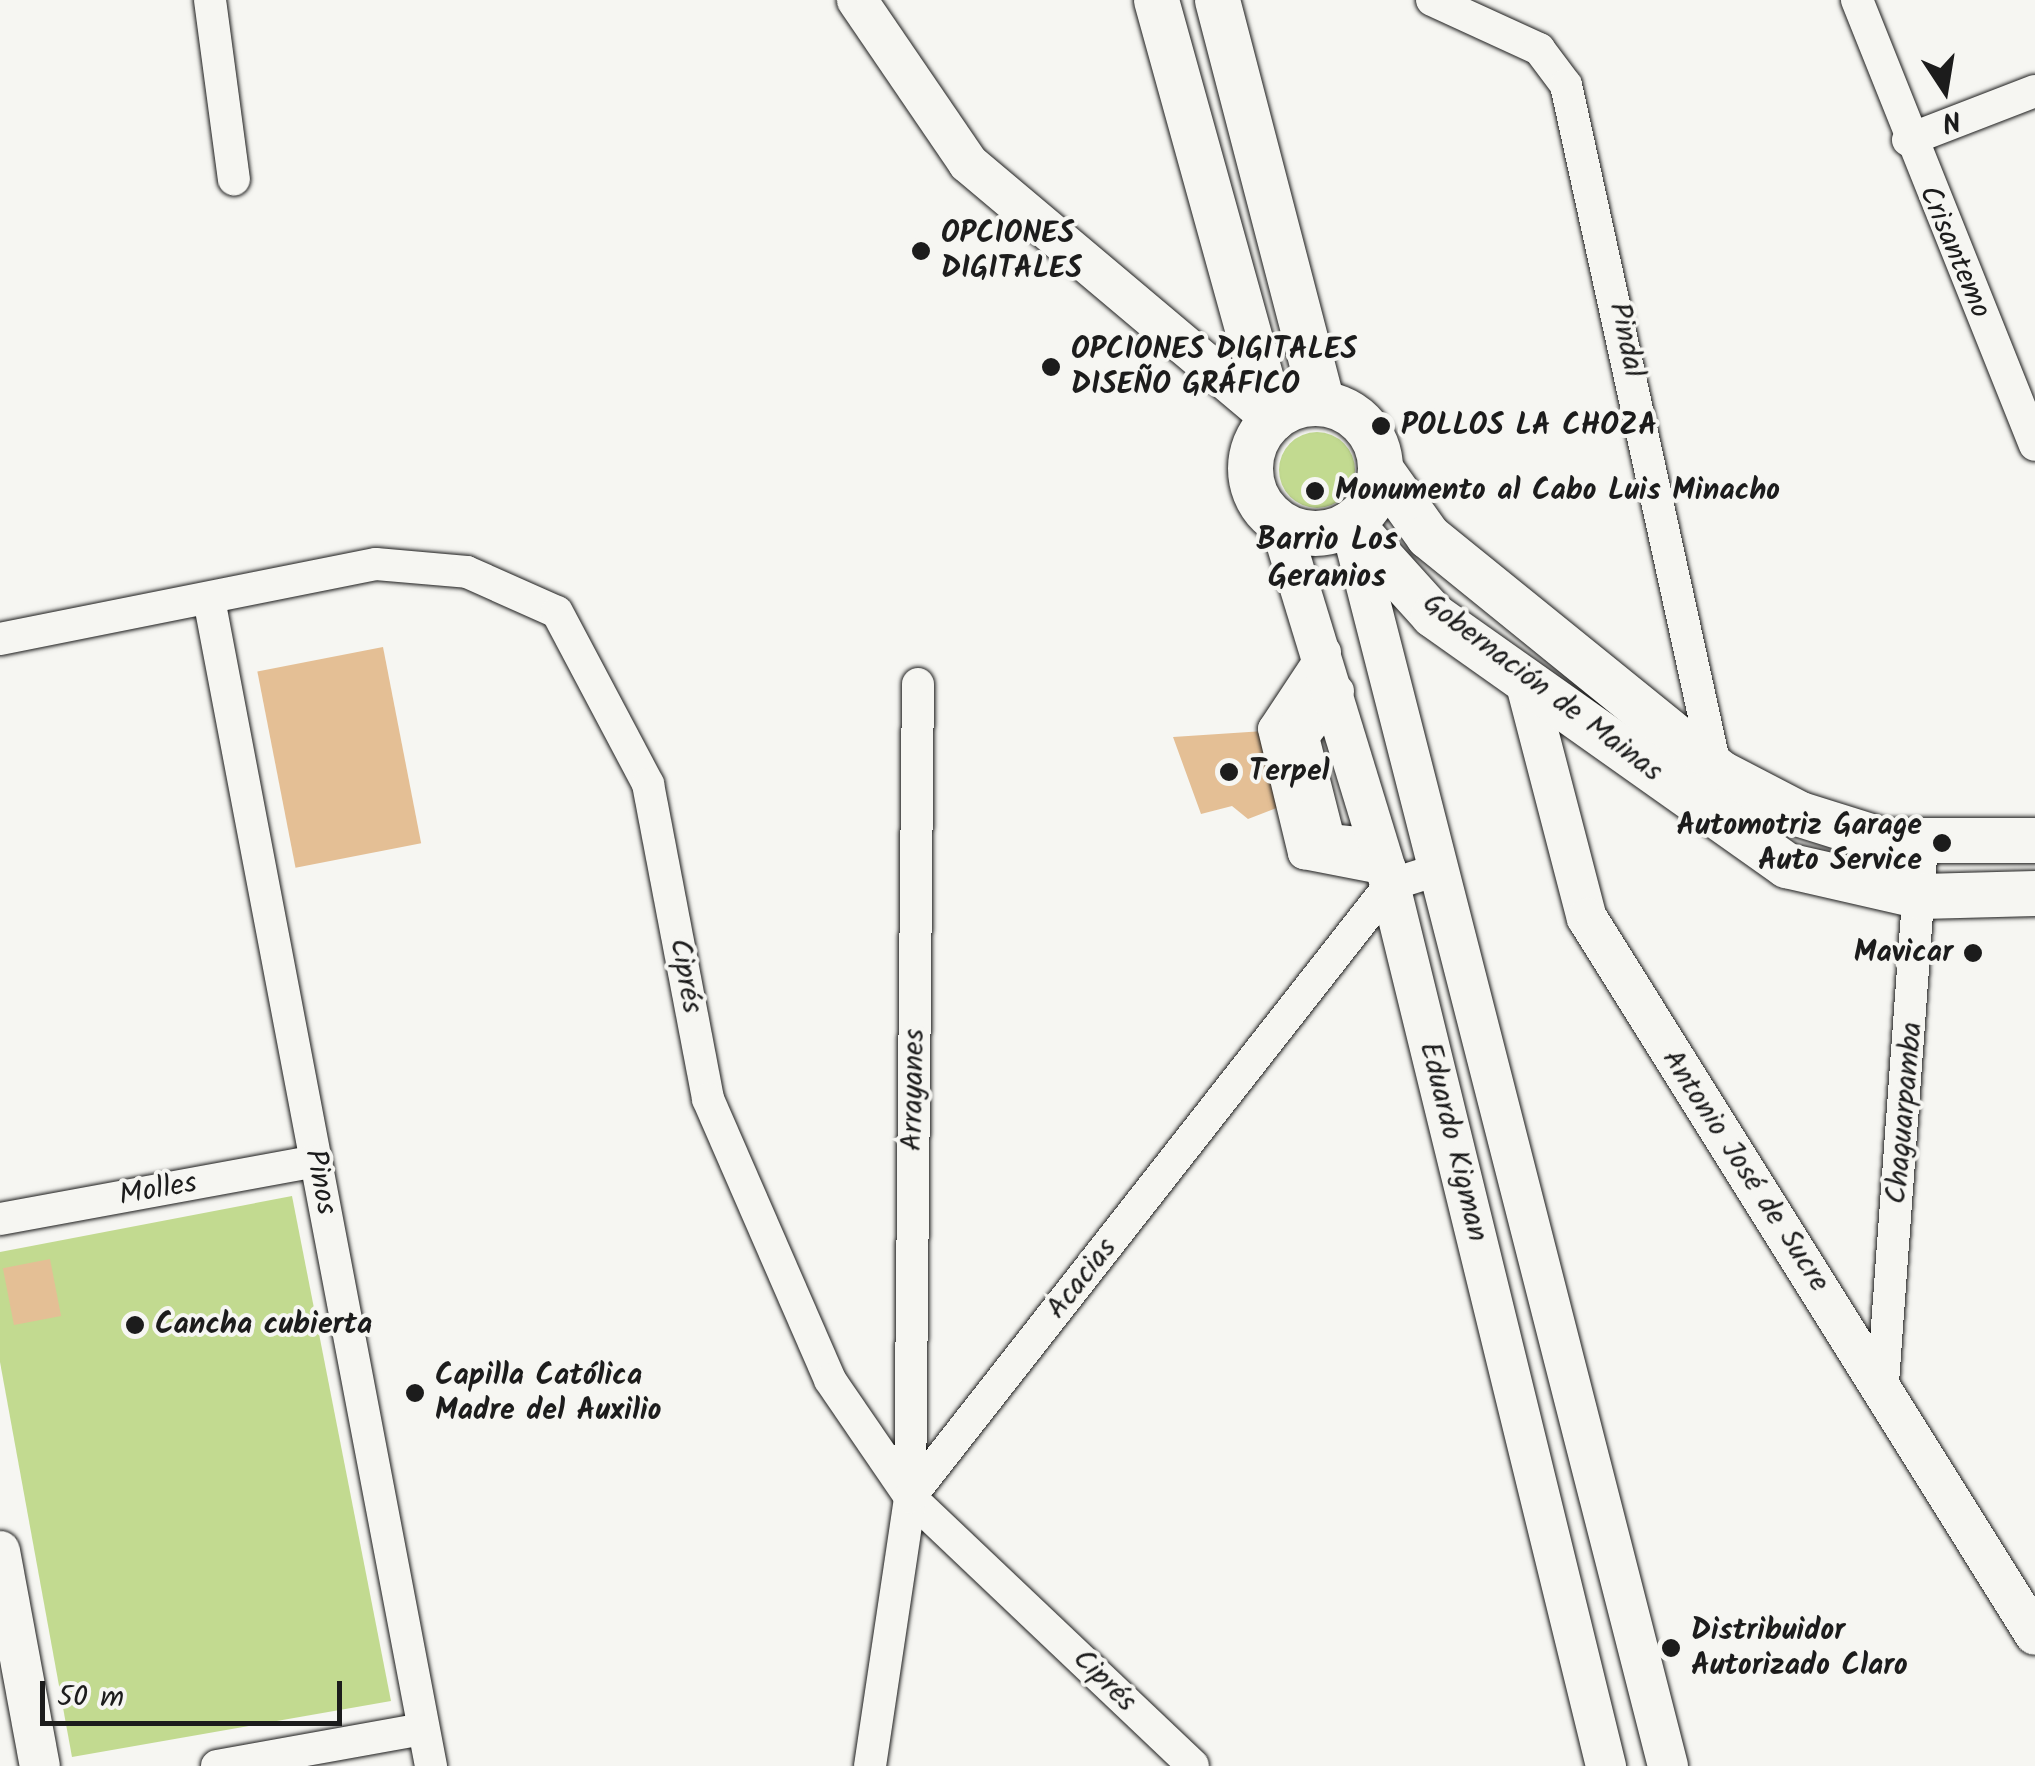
<!DOCTYPE html>
<meta charset="utf-8">
<style>
body{margin:0}
#map{position:relative;width:2035px;height:1766px;overflow:hidden;background:#f6f6f2;font-family:Kalam,sans-serif}
div>[style]{position:absolute}
[style*='--x']{left:calc(var(--x)*1px);top:calc(var(--y)*1px);width:calc(var(--w)*1px);rotate:calc(var(--a)*1deg)}
.green>*{inset:0;background:#c2da90}
.round{border-radius:50%}
.building>*{inset:0;background:#e4bf95;transform-origin:0 0}
.roads{filter:drop-shadow(0 0 2px #1c1c1c) drop-shadow(0 0 2px #1c1c1c)}
.minor>*{height:32px;margin:-16px;padding:0 16px;transform-origin:16px;border-radius:16px;background:#f6f6f2}
.tertiary>*{height:40px;margin:-20px;padding:0 20px;transform-origin:20px;border-radius:20px;background:#f6f6f2}
.secondary>*{height:45px;margin:-22.5px;padding:0 22.5px;transform-origin:22.5px;border-radius:22.5px;background:#f6f6f2}
.secondary>.ring{margin:-22.5px;padding:0;box-sizing:content-box;background:none;border:45px solid #f6f6f2;border-radius:50%}
.dots>*{width:28px;height:28px;translate:-50% -50%;box-sizing:border-box;border:5px solid #f6f6f2;border-radius:50%}
span{translate:-50% -50%;white-space:nowrap;text-align:center;line-height:1.15;-webkit-text-stroke:8px #f6f6f2;paint-order:stroke}
.poi-label{font-size:30px;color:#1c1c1c;font-weight:700}
.left{translate:0 -50%;text-align:left}
.right{translate:-100% -50%;text-align:right}
.street-label{font-size:30px;color:#1c1c1c}
.neighbourhood-label{font-size:32px;color:#1c1c1c;font-weight:700}
.north{position:absolute;left:1895px;top:40px;width:100px;height:100px;-webkit-text-stroke:8px #f6f6f2;paint-order:stroke;rotate:168deg;font-size:28px;font-weight:700;line-height:40px;text-align:center;color:#1c1c1c}
.north::after{content:'';display:block;margin:auto;width:35px;height:45px;background:#1c1c1c;clip-path:polygon(50% 0,100% 100%,50% 72%,0 100%)}
.scale{position:absolute;left:40px;top:1681px;width:302px;height:45px;box-sizing:border-box;border:5px solid #1c1c1c;border-top:0;padding-left:12px;font-size:30px;line-height:35px;white-space:nowrap;color:#1c1c1c;-webkit-text-stroke:8px #f6f6f2;paint-order:stroke}
</style>
<div id="map">
<div class="green">
<i class="round" style="left:1279px;top:432px;width:76px;height:76px"></i>
<i style="clip-path:polygon(292px 1196px,391px 1701px,72px 1757px,0 1362px,0 1252px)"></i>
</div>
<div class="building">
<i style="left:383px;top:647px;width:200px;height:128px;rotate:79deg"></i>
<i style="clip-path:polygon(1264px 731px,1279px 807px,1248px 819px,1232px 806px,1201px 814px,1173px 737px)"></i>
<i style="left:50px;top:1259px;width:58px;height:48px;rotate:79deg"></i>
</div>
<div class="roads">
<div class="minor">
<i style="--x:210;--y:0;--w:181;--a:82.4"></i>
<i style="--x:1432;--y:0;--w:118;--a:24.6"></i>
<i style="--x:1539;--y:49;--w:45;--a:53.1"></i>
<i style="--x:1566;--y:85;--w:711;--a:77.66"></i>
<i style="--x:1857;--y:0;--w:479;--a:68.2"></i>
<i style="--x:1908;--y:140;--w:136;--a:-21.1"></i>
<i style="--x:209;--y:599;--w:1188;--a:79.23"></i>
<i style="--x:0;--y:639;--w:383;--a:-11.3"></i>
<i style="--x:376;--y:564;--w:91;--a:5"></i>
<i style="--x:467;--y:572;--w:98;--a:24"></i>
<i style="--x:557;--y:612;--w:195;--a:62.1"></i>
<i style="--x:648;--y:784;--w:321;--a:79.2"></i>
<i style="--x:708;--y:1099;--w:306;--a:66.5"></i>
<i style="--x:830;--y:1380;--w:142;--a:55.6"></i>
<i style="--x:910;--y:1497;--w:390;--a:43.5"></i>
<i style="--x:1325;--y:652;--w:92;--a:123.5"></i>
<i style="--x:1274;--y:729;--w:128;--a:76.4"></i>
<i style="--x:1304;--y:853;--w:84;--a:11"></i>
<i style="--x:1338;--y:691;--w:58;--a:127.3"></i>
<i style="--x:1303;--y:737;--w:106;--a:75.8"></i>
<i style="--x:1329;--y:840;--w:36;--a:6"></i>
<i style="--x:0;--y:1219;--w:321;--a:-10.4"></i>
<i style="--x:1883;--y:1382;--w:538;--a:-85.85"></i>
<i style="--x:910;--y:1497;--w:813;--a:-89.44"></i>
<i style="--x:217;--y:1766;--w:209;--a:-10.2"></i>
<i style="--x:870;--y:1766;--w:272;--a:-81.5"></i>
<i style="--x:910;--y:1497;--w:778;--a:-51.89"></i>
<i style="--x:1390;--y:885;--w:49;--a:-17.7"></i>
</div>
<div class="tertiary">
<i style="--x:857;--y:0;--w:197;--a:55.7"></i>
<i style="--x:968;--y:163;--w:397;--a:40.1"></i>
<i style="--x:1280;--y:523;--w:362;--a:73"></i>
<i style="--x:1386;--y:869;--w:924;--a:76.22"></i>
<i style="--x:1350;--y:523;--w:1283;--a:75.65"></i>
<i style="--x:1524;--y:677;--w:249;--a:75.4"></i>
<i style="--x:1587;--y:918;--w:845;--a:58"></i>
<i style="--x:0;--y:1551;--w:219;--a:79.5"></i>
</div>
<div class="secondary">
<i style="--x:1156;--y:0;--w:435;--a:74.5"></i>
<i style="--x:1217;--y:0;--w:416;--a:75.4"></i>
<i class="ring" style="left:1250px;top:403px;width:85px;height:85px"></i>
<i style="--x:1381;--y:470;--w:81;--a:54.5"></i>
<i style="--x:1428;--y:536;--w:375;--a:39"></i>
<i style="--x:1719;--y:772;--w:91;--a:27.4"></i>
<i style="--x:1800;--y:814;--w:87;--a:17.4"></i>
<i style="--x:1883;--y:840;--w:152;--a:0"></i>
<i style="--x:1350;--y:523;--w:124;--a:47.9"></i>
<i style="--x:1433;--y:615;--w:433;--a:35.3"></i>
<i style="--x:1786;--y:865;--w:139;--a:12.9"></i>
<i style="--x:1921;--y:896;--w:114;--a:-1.5"></i>
</div>
</div>
<div class="dots">
<i style="left:921px;top:251px;background:#1c1c1c"></i>
<i style="left:1051px;top:367px;background:#1c1c1c"></i>
<i style="left:1381px;top:426px;background:#1c1c1c"></i>
<i style="left:1315px;top:491px;background:#1c1c1c"></i>
<i style="left:1229px;top:772px;background:#1c1c1c"></i>
<i style="left:1942px;top:843px;background:#1c1c1c"></i>
<i style="left:1973px;top:953px;background:#1c1c1c"></i>
<i style="left:135px;top:1325px;background:#1c1c1c"></i>
<i style="left:415px;top:1393px;background:#1c1c1c"></i>
<i style="left:1671px;top:1648px;background:#1c1c1c"></i>
</div>
<div class="poi-label">
<span class="left" style="left:941px;top:251px">OPCIONES<br>DIGITALES</span>
<span class="left" style="left:1071px;top:367px">OPCIONES DIGITALES<br>DISEÑO GRÁFICO</span>
<span class="left" style="left:1401px;top:426px">POLLOS LA CHOZA</span>
<span class="left" style="left:1335px;top:491px">Monumento al Cabo Luis Minacho</span>
<span class="left" style="left:1249px;top:772px">Terpel</span>
<span class="right" style="left:1922px;top:843px">Automotriz Garage<br>Auto Service</span>
<span class="right" style="left:1953px;top:953px">Mavicar</span>
<span class="left" style="left:155px;top:1325px">Cancha cubierta</span>
<span class="left" style="left:435px;top:1393px">Capilla Católica<br>Madre del Auxilio</span>
<span class="left" style="left:1691px;top:1648px">Distribuidor<br>Autorizado Claro</span>
</div>
<div class="street-label">
<span style="left:1954px;top:252px;rotate:67deg">Crisantemo</span>
<span style="left:1626px;top:340px;rotate:78deg">Pindal</span>
<span style="left:1542px;top:688px;rotate:37deg">Gobernación de Mainas</span>
<span style="left:685px;top:976px;rotate:79deg">Ciprés</span>
<span style="left:914px;top:1090px;rotate:-89deg">Arrayanes</span>
<span style="left:1905px;top:1113px;rotate:-85deg">Chaguarpamba</span>
<span style="left:1453px;top:1142px;rotate:76deg">Eduardo Kigman</span>
<span style="left:1745px;top:1171px;rotate:57deg">Antonio José de Sucre</span>
<span style="left:320px;top:1182px;rotate:79deg">Pinos</span>
<span style="left:158px;top:1190px;rotate:-10deg">Molles</span>
<span style="left:1082px;top:1279px;rotate:-52deg">Acacias</span>
<span style="left:1104px;top:1681px;rotate:44deg">Ciprés</span>
</div>
<div class="neighbourhood-label">
<span style="left:1327px;top:560px">Barrio Los<br>Geranios</span>
</div>
<div class="north">N</div>
<div class="scale">50 m</div>
</div>
